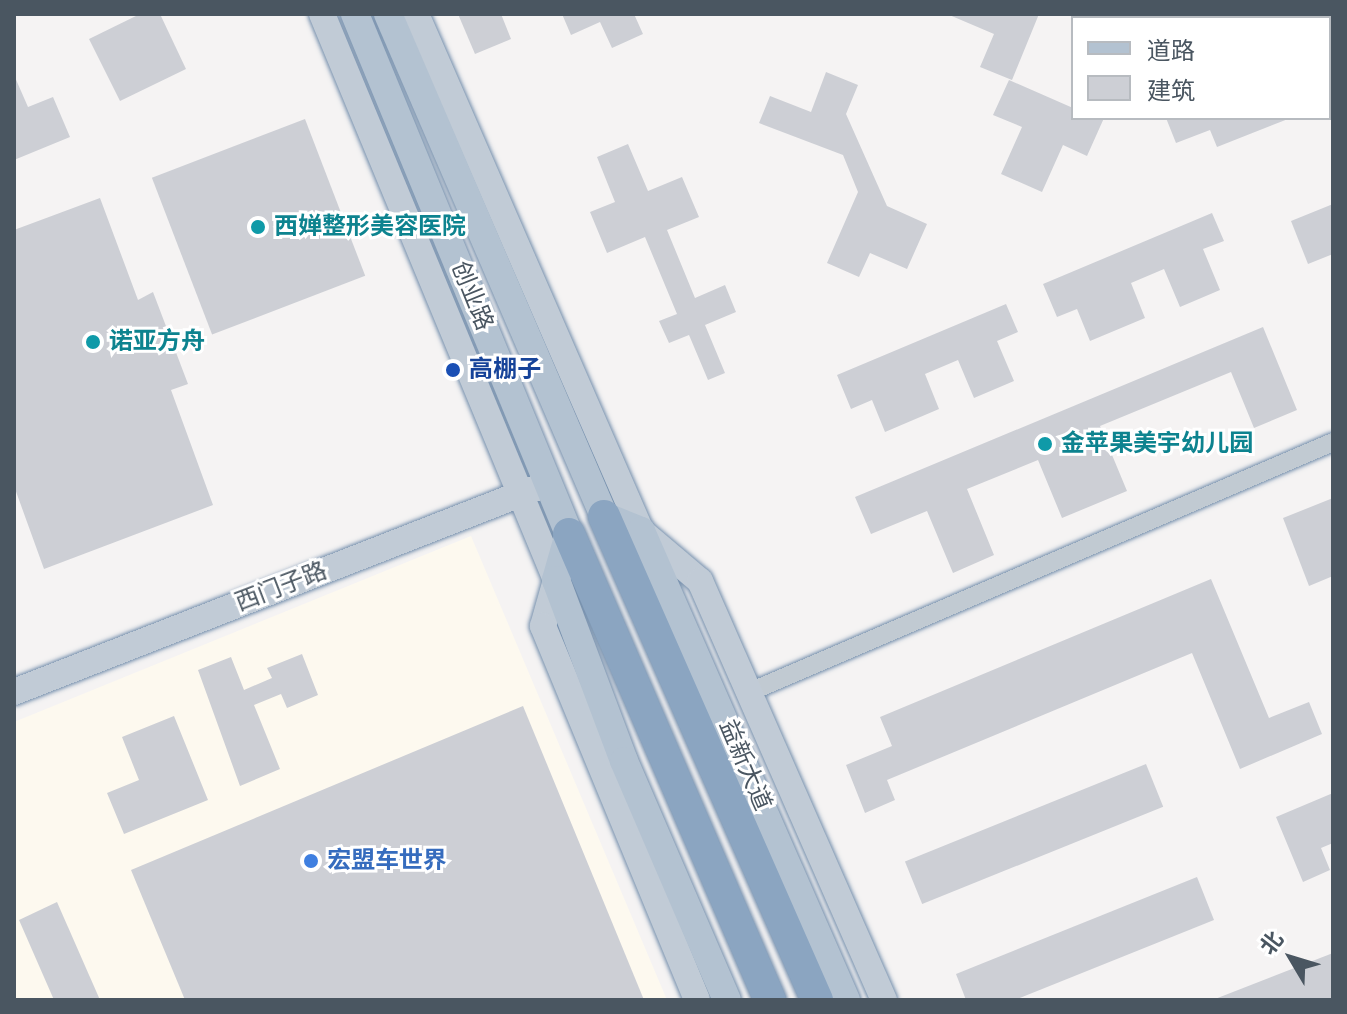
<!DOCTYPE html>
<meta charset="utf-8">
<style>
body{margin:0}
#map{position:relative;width:1347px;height:1014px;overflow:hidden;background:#f5f3f3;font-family:Karla,"Noto Sans SC",sans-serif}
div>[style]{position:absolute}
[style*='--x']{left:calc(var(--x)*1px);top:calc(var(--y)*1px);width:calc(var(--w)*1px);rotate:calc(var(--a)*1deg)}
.commercial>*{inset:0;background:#fdf9ef}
.building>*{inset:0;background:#cdcfd5;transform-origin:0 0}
.roads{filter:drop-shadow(0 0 2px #7690ad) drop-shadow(0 0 2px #7690ad)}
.street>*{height:18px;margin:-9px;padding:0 9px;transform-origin:9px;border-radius:9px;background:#c1cad2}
.secondary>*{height:26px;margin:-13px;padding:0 13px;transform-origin:13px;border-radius:13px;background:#c1cbd6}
.primary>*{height:28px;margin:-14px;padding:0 14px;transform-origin:14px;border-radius:14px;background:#b3c2d1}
.highway>*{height:32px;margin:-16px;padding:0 16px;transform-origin:16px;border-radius:16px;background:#8ba5c1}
.dots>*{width:22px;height:22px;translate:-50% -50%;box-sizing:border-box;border:4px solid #fff;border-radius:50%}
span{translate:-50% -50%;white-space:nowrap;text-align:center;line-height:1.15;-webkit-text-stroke:6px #fff;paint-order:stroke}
.culture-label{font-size:24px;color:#0d838f;font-weight:700}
.left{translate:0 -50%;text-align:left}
.street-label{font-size:24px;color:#4a5661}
.transit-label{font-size:24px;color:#164399;font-weight:700}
.shop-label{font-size:24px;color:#366cbe;font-weight:700}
.frame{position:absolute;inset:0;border:16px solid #4a5661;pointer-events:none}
.legend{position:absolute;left:1071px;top:16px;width:260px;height:104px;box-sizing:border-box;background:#fff;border:2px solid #b7bbc0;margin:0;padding:10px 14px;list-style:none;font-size:24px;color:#4a5661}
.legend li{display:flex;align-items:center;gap:16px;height:40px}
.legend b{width:40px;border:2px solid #b7bbc0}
.north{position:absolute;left:1251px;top:918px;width:80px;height:80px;-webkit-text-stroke:6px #fff;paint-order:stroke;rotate:308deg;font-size:22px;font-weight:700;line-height:32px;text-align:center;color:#4a5661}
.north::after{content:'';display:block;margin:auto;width:28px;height:36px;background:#4a5661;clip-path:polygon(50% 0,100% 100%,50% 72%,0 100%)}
</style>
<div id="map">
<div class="commercial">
<i style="clip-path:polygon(471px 536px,667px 1000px,14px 1000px,14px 722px)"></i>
</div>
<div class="building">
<i style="clip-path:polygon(140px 14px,160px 14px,186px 69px,120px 101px,89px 39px)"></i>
<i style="clip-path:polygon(458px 14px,501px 14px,511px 39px,475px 54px)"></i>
<i style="clip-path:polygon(562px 14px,634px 14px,643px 34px,612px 48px,600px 22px,571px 35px)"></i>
<i style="clip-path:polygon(947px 14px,1039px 14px,1012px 80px,980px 67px,994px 34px)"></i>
<i style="clip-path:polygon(826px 72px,858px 85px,846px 114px,887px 206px,927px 224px,907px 269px,870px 253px,859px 277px,827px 263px,858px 192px,843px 155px,759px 123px,770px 96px,811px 112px)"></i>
<i style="clip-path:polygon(14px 75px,28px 107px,53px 97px,70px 137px,14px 160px)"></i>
<i style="clip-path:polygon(1009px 80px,1073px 108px,1073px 118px,1104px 118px,1087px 156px,1063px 145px,1042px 192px,1001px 174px,1022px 127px,993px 115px)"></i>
<i style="clip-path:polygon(1166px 118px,1288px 118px,1288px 119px,1217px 147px,1210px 130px,1176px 143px)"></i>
<i style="left:305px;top:119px;width:168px;height:164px;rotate:69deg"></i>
<i style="clip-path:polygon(628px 144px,648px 191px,682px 177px,699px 217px,667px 230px,695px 298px,725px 285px,736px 312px,705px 325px,725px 373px,708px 380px,689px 335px,669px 343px,659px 321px,677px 314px,645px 237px,607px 253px,590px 212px,615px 202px,597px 157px)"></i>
<i style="clip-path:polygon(100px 198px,138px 300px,153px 292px,188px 384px,171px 390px,213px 505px,44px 569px,14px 486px,14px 230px)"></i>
<i style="clip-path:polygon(1333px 204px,1333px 254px,1308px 264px,1291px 221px)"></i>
<i style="clip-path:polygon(1212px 213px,1224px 241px,1203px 249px,1220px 290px,1180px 307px,1164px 269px,1131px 283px,1145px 318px,1090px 341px,1077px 309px,1057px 317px,1043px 284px)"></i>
<i style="clip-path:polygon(1006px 304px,1018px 332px,997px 341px,1014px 381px,974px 398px,958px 360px,925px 374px,939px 409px,885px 432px,872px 400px,851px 409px,837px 375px)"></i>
<i style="clip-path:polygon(1263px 327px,1297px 410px,1254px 428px,1231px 372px,1100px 426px,1127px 491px,1062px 518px,1038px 460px,967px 489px,994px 555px,953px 573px,927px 511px,871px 534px,855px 497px)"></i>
<i style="clip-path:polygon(1333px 498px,1333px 576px,1309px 586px,1283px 518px)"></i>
<i style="clip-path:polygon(1211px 579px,1269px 718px,1309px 702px,1322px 734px,1240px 769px,1192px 653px,887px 780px,895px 800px,865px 813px,846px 765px,892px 746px,880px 717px)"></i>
<i style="clip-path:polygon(302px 654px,318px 695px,287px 708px,281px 694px,254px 705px,280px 769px,240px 786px,198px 670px,231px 657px,244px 690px,272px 678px,267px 668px)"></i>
<i style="clip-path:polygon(523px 706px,644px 1000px,185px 1000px,131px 870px)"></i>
<i style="clip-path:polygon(174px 716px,208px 800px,124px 834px,107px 793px,139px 780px,122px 737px)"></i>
<i style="left:1146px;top:764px;width:46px;height:260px;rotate:68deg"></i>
<i style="clip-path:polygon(1333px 793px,1333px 843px,1321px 848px,1330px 870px,1303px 882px,1276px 817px)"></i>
<i style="clip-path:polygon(1197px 877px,1214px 920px,1015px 1000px,966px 1000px,956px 974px)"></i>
<i style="clip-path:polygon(57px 902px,100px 1000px,54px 1000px,19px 920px)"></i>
<i style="clip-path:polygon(1333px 953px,1333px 1000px,1215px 1000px,1215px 999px)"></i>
</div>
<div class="roads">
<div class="street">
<i style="--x:752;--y:691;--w:632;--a:-23.2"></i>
</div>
<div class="secondary">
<i style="--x:322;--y:14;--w:612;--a:67.54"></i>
<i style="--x:556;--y:580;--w:48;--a:105.8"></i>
<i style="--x:543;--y:626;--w:404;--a:67.6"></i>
<i style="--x:416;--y:14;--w:564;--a:66.48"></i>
<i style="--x:641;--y:531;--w:77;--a:40.3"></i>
<i style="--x:700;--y:581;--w:458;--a:66.3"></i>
<i style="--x:14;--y:692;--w:560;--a:-21.35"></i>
</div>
<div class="primary">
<i style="--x:355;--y:14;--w:562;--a:67.63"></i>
<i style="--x:569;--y:534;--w:48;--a:105.8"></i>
<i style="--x:556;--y:580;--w:193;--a:69.4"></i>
<i style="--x:624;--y:761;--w:260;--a:66.7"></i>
<i style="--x:388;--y:14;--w:546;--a:66.72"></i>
<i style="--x:604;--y:516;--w:40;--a:22"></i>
<i style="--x:641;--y:531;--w:512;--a:66.39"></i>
</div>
<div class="highway">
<i style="--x:604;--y:516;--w:529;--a:66.25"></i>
<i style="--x:569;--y:534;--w:508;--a:66.67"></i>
</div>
</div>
<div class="dots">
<i style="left:258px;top:227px;background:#0f9aa8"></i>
<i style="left:93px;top:342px;background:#0f9aa8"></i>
<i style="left:453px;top:370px;background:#1a4fb4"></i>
<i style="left:1045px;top:444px;background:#0f9aa8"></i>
<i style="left:311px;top:861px;background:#3f7fe0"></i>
</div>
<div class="culture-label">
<span class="left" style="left:274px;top:227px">西婵整形美容医院</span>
<span class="left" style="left:109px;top:342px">诺亚方舟</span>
<span class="left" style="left:1061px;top:444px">金苹果美宇幼儿园</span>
</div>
<div class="street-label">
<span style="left:472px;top:296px;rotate:68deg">创业路</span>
<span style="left:281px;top:587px;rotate:-21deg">西门子路</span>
<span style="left:745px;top:765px;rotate:67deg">益新大道</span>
</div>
<div class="transit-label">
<span class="left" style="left:469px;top:370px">高棚子</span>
</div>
<div class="shop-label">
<span class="left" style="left:327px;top:861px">宏盟车世界</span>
</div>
<div class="frame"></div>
<ul class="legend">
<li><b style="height:10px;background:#b3c2d1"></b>道路</li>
<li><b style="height:22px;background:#cdcfd5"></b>建筑</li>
</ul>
<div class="north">北</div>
</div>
